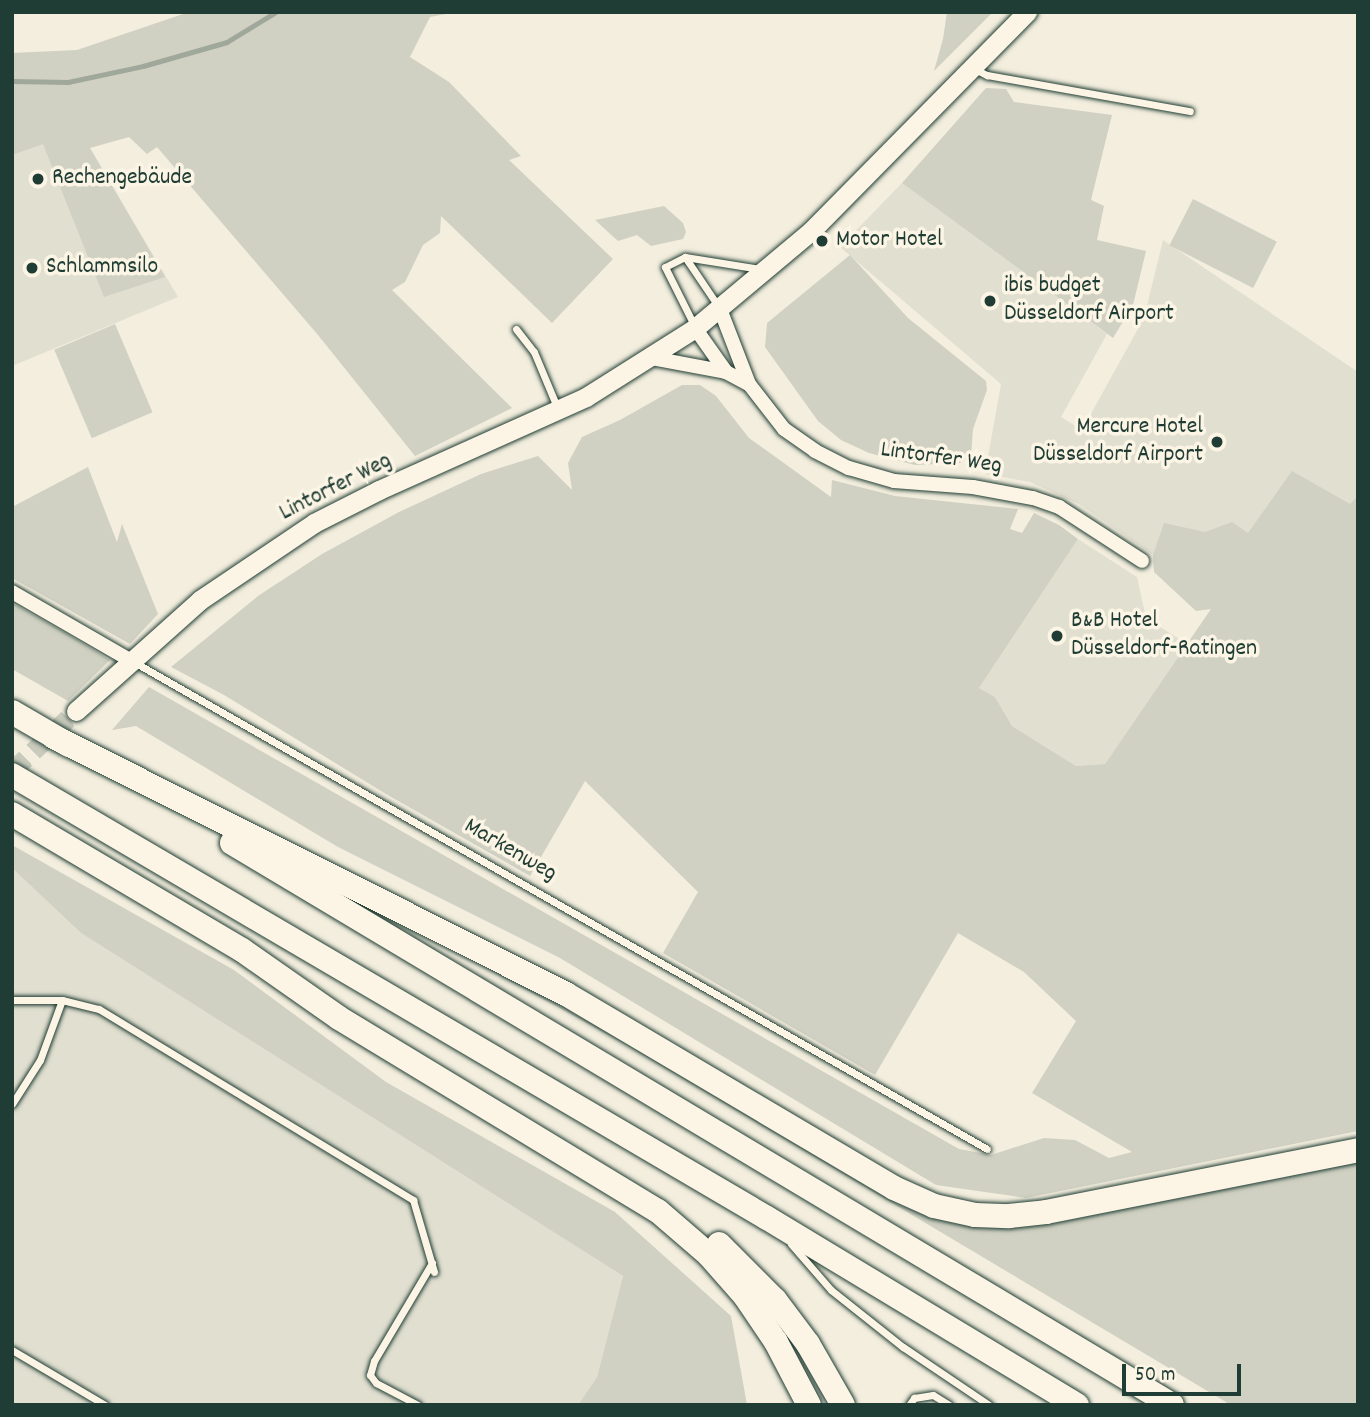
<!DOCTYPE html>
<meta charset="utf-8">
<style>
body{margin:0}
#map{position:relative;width:1370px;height:1417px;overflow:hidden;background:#f3eede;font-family:Dekko,sans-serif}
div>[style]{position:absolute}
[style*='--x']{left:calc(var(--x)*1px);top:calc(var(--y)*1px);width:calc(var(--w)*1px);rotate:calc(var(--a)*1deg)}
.built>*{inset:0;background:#e1dfd0}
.green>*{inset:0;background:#d0d1c2;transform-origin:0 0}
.stream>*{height:4.5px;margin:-2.25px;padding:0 2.25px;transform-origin:2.25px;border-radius:2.25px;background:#a0a89b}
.secondary-tunnel>*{height:19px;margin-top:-9.5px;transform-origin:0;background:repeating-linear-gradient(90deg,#c9cbbc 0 19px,transparent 0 29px)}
.roads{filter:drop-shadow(0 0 2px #1f3d34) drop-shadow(0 0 2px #1f3d34)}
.service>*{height:7px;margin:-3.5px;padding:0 3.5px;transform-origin:3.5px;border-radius:3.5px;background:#fcf5e5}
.minor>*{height:14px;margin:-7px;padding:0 7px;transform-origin:7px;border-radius:7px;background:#fcf5e5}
.secondary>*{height:19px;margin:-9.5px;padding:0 9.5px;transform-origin:9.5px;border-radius:9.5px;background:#fcf5e5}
.motorway>*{height:24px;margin:-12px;padding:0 12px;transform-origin:12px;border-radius:12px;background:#fcf5e5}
.dots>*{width:19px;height:19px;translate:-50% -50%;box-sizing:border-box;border:4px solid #fcf5e5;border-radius:50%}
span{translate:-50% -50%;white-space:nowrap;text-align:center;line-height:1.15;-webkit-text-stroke:7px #fcf5e5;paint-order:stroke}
.poi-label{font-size:24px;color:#1f3d34}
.left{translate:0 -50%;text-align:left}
.right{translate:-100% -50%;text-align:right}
.street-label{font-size:24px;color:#1f3d34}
.frame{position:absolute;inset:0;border:14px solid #1f3d34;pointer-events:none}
.scale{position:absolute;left:1122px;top:1364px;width:119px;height:32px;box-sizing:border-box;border:4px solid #1f3d34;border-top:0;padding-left:9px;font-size:21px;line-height:24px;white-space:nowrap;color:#1f3d34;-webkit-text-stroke:5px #fcf5e5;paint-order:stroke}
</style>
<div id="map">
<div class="built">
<i style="clip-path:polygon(12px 91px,90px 148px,178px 297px,12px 366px)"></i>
<i style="clip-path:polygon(902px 183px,1107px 334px,1061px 417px,1082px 430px,1144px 318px,1163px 240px,1358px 372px,1358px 548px,1153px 555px,1079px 504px,1030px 482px,985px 474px,1001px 384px,840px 247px)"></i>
<i style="clip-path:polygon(1078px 539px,1137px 577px,1146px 618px,1187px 644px,1105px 764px,1076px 766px,1012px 726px,995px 697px,979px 688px)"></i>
<i style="clip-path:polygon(12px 868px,81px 933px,623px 1276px,597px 1377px,578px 1405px,12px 1405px)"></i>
</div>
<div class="green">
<i style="clip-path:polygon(189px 12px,456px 12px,430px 17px,410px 57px,449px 82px,521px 156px,509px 160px,613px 259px,552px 323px,441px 216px,440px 233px,423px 245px,405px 282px,392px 290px,512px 408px,415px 456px,318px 335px,157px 147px,147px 154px,129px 137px,90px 148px,165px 277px,104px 297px,43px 144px,12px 155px,12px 53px,77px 50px)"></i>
<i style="clip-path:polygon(947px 12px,993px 12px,934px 71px,943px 39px)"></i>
<i style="clip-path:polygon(986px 88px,1006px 89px,1014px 102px,1112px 115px,1091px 200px,1104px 206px,1097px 240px,1146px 251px,1133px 305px,1113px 338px,902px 183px)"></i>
<i style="left:1193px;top:199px;width:94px;height:52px;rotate:27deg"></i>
<i style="clip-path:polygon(664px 206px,683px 223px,686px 232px,683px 239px,651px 246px,637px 235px,618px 241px,595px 220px)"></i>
<i style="clip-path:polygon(850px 255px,908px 318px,986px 381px,987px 390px,973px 429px,971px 456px,960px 463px,915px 465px,869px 453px,841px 440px,818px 421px,765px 347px,767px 323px)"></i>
<i style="left:115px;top:324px;width:96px;height:66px;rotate:67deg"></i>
<i style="clip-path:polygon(682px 385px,700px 385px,716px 396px,749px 438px,831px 497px,832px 480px,895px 496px,1018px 509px,1010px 529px,1022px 533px,1034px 513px,1059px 525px,1078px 539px,979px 688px,995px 697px,1012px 726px,1076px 766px,1105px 764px,1211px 609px,1196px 611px,1154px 572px,1153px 555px,1164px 523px,1205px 532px,1232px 522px,1248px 533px,1292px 471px,1350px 504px,1358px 496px,1358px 1131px,1026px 1198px,936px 1185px,560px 958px,338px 847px,136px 726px,112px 730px,149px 687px,959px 1149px,991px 1155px,1044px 1138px,1075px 1140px,1109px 1158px,1132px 1152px,1032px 1093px,1076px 1021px,1024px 972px,958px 933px,875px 1075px,663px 953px,698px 892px,585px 781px,530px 876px,386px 794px,224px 695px,171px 667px,258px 596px,322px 554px,399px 512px,481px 474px,538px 456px,572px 490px,568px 463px,582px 437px,620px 420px)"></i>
<i style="clip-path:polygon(88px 467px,117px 542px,122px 524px,158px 614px,130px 644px,12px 578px,12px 507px)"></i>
<i style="clip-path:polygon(12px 603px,69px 635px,110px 660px,68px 701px,12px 669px)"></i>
<i style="clip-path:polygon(12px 845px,234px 970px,386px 1082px,615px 1212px,731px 1316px,747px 1405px,578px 1405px,597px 1377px,623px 1276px,81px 933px,12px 868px)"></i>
<i style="clip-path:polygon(438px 934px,958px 1218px,1358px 1155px,1358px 1405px,1231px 1405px,625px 1044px,434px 939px)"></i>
</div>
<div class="stream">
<i style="--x:12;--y:81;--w:56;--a:1"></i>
<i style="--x:68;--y:82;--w:77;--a:-12"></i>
<i style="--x:143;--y:66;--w:87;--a:-15.9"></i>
<i style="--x:227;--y:42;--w:57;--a:-31.5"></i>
</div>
<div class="secondary-tunnel">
<i style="--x:12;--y:771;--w:88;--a:-43.2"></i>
</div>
<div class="roads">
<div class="service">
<i style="--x:973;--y:68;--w:16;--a:27"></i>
<i style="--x:987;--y:75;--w:206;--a:10.1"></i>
<i style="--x:685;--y:257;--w:59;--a:56"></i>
<i style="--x:694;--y:325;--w:65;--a:-116.6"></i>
<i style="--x:665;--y:267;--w:22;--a:-27"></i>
<i style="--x:685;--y:257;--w:76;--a:9.1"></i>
<i style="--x:516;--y:329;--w:29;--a:52"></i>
<i style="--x:534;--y:352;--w:60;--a:67.3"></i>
<i style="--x:134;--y:662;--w:982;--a:29.72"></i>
<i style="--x:12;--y:1000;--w:50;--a:0"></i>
<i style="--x:62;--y:1000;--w:64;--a:110.1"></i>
<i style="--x:40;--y:1060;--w:52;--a:122.5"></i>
<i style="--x:62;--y:1000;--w:38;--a:14"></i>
<i style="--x:99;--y:1009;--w:368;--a:31.3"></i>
<i style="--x:413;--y:1200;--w:75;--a:73.7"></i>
<i style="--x:791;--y:1244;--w:61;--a:49"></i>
<i style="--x:831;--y:1290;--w:92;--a:38.4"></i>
<i style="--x:903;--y:1347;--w:104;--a:34"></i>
<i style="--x:12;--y:1350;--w:108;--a:30.6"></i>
<i style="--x:418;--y:1405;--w:47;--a:-152.4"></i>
<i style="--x:376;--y:1383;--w:10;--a:-127"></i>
<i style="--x:370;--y:1375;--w:15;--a:-74"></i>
<i style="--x:374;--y:1361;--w:114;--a:-59.4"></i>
<i style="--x:909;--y:1405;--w:9;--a:-54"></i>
<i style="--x:914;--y:1398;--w:19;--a:-9"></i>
<i style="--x:933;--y:1395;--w:19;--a:32"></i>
</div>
<div class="minor">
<i style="--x:720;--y:309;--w:80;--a:68.9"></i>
<i style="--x:749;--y:384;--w:57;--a:52.1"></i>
<i style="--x:784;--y:429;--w:38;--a:35"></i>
<i style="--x:815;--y:451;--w:38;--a:27"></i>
<i style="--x:849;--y:468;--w:47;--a:16.1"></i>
<i style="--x:894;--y:481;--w:79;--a:4.3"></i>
<i style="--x:973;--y:487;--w:61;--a:10.4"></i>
<i style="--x:1033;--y:498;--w:28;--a:19"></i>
<i style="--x:1059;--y:507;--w:99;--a:33"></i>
<i style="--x:695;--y:328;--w:54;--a:54.8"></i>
<i style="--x:726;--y:372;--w:26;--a:28"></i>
<i style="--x:652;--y:358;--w:75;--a:10.7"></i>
<i style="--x:12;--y:592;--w:136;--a:30"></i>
</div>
<div class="secondary">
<i style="--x:76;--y:711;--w:166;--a:-41.8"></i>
<i style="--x:200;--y:600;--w:138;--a:-34"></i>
<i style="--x:314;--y:523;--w:73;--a:-26.9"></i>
<i style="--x:379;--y:490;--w:227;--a:-24.2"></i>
<i style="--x:586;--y:397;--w:129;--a:-32.3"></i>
<i style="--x:695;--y:328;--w:151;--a:-39.9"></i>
<i style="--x:811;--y:231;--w:308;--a:-45.4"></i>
</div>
<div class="motorway">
<i style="--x:12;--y:712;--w:66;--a:30.1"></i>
<i style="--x:54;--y:737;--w:573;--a:26.65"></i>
<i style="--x:566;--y:994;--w:381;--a:30.6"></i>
<i style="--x:894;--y:1188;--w:44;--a:24.2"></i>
<i style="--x:934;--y:1206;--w:42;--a:12.4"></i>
<i style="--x:975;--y:1215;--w:34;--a:2"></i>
<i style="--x:1009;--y:1216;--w:37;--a:-6"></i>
<i style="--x:1046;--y:1212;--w:318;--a:-11.2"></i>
<i style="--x:12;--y:775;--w:875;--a:30.4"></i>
<i style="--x:767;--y:1218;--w:362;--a:31.1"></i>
<i style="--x:12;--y:814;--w:267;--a:30.6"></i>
<i style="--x:242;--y:950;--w:118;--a:35"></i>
<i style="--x:339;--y:1018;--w:373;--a:31.2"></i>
<i style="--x:658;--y:1211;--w:67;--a:40.8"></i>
<i style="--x:709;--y:1255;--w:55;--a:48.7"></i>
<i style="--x:745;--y:1296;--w:55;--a:56"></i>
<i style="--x:776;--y:1342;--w:71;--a:62.4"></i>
<i style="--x:232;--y:843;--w:1095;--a:30.87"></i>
<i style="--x:719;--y:1244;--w:79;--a:45"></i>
<i style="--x:775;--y:1300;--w:55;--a:53.1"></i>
<i style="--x:808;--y:1344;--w:70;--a:60.2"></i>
</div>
</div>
<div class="dots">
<i style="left:38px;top:179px;background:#1f3d34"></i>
<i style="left:822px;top:241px;background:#1f3d34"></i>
<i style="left:32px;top:268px;background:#1f3d34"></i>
<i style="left:990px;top:301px;background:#1f3d34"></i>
<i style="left:1217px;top:442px;background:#1f3d34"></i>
<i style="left:1057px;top:636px;background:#1f3d34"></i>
</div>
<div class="poi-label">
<span class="left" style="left:52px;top:179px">Rechengebäude</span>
<span class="left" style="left:836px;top:241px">Motor Hotel</span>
<span class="left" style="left:46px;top:268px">Schlammsilo</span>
<span class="left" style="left:1004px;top:301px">ibis budget<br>Düsseldorf Airport</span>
<span class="right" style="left:1203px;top:442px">Mercure Hotel<br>Düsseldorf Airport</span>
<span class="left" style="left:1071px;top:636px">B&amp;B Hotel<br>Düsseldorf-Ratingen</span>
</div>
<div class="street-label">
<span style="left:941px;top:459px;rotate:8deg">Lintorfer Weg</span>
<span style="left:336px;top:488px;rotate:-27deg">Lintorfer Weg</span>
<span style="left:510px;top:851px;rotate:30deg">Markenweg</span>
</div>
<div class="frame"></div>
<div class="scale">50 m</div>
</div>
